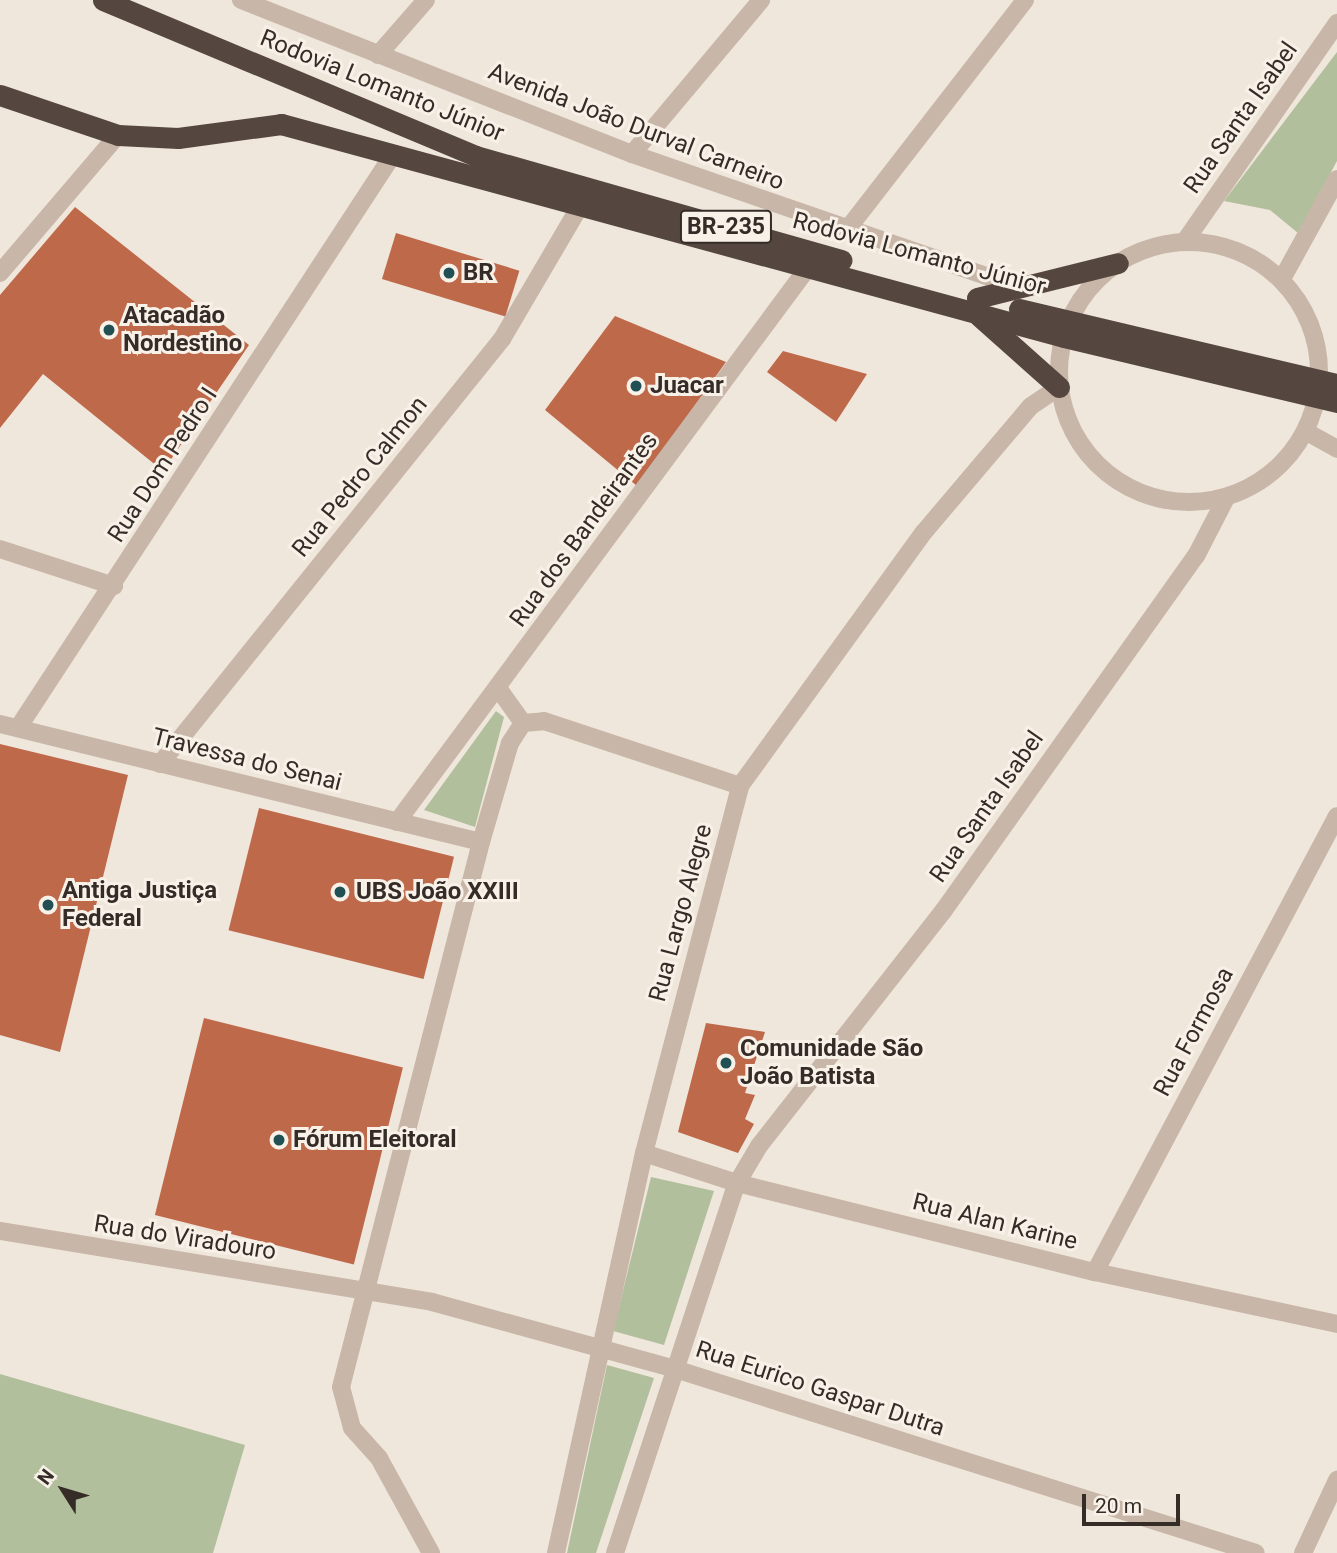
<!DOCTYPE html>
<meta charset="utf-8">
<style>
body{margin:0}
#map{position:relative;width:1337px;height:1553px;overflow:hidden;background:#f0e7dc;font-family:Roboto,sans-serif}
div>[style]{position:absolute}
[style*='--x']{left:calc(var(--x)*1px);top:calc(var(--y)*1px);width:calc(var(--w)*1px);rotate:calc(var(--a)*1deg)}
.green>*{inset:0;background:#b2bf9c}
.building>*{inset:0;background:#bf694b;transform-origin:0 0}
.minor>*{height:18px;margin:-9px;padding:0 9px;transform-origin:9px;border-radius:9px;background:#c8b7a8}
.minor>.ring{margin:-9px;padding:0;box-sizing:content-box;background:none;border:18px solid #c8b7a8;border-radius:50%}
.highway>*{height:21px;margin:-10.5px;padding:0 10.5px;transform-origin:10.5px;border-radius:10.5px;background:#554740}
.dots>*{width:19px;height:19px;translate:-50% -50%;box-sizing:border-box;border:4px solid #f8f1e8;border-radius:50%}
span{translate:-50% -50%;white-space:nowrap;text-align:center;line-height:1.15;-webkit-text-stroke:6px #f8f1e8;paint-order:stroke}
.shield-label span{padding:2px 5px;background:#f8f1e8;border:2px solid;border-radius:5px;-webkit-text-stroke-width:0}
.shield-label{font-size:23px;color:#352c28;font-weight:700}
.street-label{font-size:24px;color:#352c28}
.poi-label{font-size:24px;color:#352c28;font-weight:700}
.left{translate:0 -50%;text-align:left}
.north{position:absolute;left:28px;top:1455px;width:70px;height:70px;-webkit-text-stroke:5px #f8f1e8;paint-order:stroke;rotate:307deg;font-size:19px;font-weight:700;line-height:28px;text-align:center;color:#352c28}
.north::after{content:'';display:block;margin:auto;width:24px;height:32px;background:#352c28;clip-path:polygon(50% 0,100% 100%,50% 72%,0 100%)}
.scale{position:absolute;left:1082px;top:1494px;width:98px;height:32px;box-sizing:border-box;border:4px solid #352c28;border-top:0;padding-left:9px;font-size:21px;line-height:24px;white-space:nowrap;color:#352c28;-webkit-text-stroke:5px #f8f1e8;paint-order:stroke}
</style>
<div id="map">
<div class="green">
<i style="clip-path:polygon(1337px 52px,1337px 161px,1298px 233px,1270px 210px,1224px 201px)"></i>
<i style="clip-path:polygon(496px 711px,504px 717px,475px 827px,424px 810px)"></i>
<i style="clip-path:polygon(651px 1177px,714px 1191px,664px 1345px,613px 1331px)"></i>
<i style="clip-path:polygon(607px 1365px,654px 1378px,596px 1553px,567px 1553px)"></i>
<i style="clip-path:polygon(0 1374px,245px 1445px,213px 1553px,0 1553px)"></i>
</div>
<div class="building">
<i style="clip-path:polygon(75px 207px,249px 345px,163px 471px,43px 374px,0 428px,0 295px)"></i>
<i style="left:396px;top:233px;width:129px;height:48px;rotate:17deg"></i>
<i style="clip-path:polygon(615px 316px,726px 362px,637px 486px,545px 410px)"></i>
<i style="clip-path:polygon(783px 351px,867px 374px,836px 422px,767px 372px)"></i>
<i style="clip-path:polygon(0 744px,128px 775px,60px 1052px,0 1035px)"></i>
<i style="left:259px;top:808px;width:201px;height:126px;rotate:14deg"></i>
<i style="left:204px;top:1018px;width:205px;height:203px;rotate:14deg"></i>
<i style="clip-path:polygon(706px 1023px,765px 1032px,745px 1093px,755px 1095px,745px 1119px,754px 1124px,738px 1153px,678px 1132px)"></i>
</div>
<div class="minor">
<i style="--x:241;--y:0;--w:420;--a:21.5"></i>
<i style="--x:632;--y:154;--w:409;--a:19"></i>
<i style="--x:378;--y:55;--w:73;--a:-48.9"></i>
<i style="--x:632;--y:154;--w:201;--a:-50"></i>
<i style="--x:846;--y:231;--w:292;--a:-52.2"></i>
<i style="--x:1185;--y:241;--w:266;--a:-55.1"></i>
<i class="ring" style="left:1059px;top:242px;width:242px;height:242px"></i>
<i style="--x:0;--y:273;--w:182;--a:-49.5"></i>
<i style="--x:1282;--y:279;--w:114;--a:-61.2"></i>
<i style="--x:1305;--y:431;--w:37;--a:29"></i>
<i style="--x:0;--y:549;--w:120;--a:18"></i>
<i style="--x:523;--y:723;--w:21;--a:-5"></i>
<i style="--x:544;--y:721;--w:206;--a:18.3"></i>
<i style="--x:0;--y:724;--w:495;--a:13.8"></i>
<i style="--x:18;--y:728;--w:683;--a:-56.82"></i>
<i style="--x:160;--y:764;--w:546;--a:-51.18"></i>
<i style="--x:502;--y:339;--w:152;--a:-59.6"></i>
<i style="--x:397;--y:822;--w:692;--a:-53.46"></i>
<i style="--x:644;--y:1153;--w:98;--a:17.9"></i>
<i style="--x:737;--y:1183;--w:369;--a:14"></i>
<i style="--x:1095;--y:1272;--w:248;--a:12.1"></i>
<i style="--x:0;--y:1231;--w:438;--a:9.3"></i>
<i style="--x:432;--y:1302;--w:252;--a:15.4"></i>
<i style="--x:675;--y:1369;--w:609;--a:17.57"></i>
<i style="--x:1095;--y:1272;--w:516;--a:-62.05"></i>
<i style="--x:431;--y:1553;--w:108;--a:-118.7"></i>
<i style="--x:379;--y:1458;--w:40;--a:-132"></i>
<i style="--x:352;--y:1428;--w:42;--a:-105"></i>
<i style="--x:341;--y:1387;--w:563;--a:-75.59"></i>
<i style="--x:481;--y:842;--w:103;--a:-73.7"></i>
<i style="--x:510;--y:743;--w:24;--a:-57"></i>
<i style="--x:523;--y:723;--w:43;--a:-125.5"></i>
<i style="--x:556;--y:1553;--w:410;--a:-77.6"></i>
<i style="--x:644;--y:1153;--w:379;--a:-75.3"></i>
<i style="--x:740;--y:786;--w:314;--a:-54.1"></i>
<i style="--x:924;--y:532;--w:165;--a:-49.7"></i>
<i style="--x:1031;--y:406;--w:34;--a:-34"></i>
<i style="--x:615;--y:1553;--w:390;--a:-71.8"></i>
<i style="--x:737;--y:1183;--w:43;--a:-59.3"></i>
<i style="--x:759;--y:1146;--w:300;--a:-51.9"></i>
<i style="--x:944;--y:910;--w:435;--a:-54.6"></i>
<i style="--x:1196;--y:556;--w:65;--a:-62.7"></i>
<i style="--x:1303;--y:1553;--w:81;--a:-65"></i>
</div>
<div class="highway">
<i style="--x:103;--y:0;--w:404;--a:22.7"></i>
<i style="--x:476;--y:156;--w:380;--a:15.9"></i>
<i style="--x:0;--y:95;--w:125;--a:18.7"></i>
<i style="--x:118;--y:135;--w:60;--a:2.9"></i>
<i style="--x:178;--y:138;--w:104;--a:-7.7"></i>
<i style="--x:281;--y:124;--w:811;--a:15.22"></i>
<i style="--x:1064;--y:337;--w:281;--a:13.4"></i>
<i style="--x:977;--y:298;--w:145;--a:-13.9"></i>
<i style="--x:1019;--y:309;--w:327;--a:13.3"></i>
<i style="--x:979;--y:316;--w:107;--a:41.6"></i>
</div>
<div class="dots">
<i style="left:449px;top:273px;background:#205054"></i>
<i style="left:109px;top:330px;background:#205054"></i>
<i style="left:636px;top:386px;background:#205054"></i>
<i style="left:340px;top:892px;background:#205054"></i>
<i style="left:48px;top:905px;background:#205054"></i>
<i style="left:726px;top:1063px;background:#205054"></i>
<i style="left:279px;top:1140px;background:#205054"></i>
</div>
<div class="shield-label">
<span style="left:726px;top:227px">BR-235</span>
</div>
<div class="street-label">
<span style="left:382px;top:86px;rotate:22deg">Rodovia Lomanto Júnior</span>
<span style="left:1241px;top:118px;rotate:-55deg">Rua Santa Isabel</span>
<span style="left:636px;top:127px;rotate:21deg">Avenida João Durval Carneiro</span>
<span style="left:919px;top:254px;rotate:15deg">Rodovia Lomanto Júnior</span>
<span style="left:163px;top:465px;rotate:-57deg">Rua Dom Pedro I</span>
<span style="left:360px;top:477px;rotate:-51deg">Rua Pedro Calmon</span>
<span style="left:584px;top:530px;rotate:-54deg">Rua dos Bandeirantes</span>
<span style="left:247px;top:760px;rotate:14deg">Travessa do Senai</span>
<span style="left:987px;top:807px;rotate:-55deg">Rua Santa Isabel</span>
<span style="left:681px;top:913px;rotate:-75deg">Rua Largo Alegre</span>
<span style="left:1194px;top:1032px;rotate:-62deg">Rua Formosa</span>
<span style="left:995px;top:1222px;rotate:14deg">Rua Alan Karine</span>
<span style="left:185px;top:1238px;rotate:9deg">Rua do Viradouro</span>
<span style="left:820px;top:1389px;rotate:18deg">Rua Eurico Gaspar Dutra</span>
</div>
<div class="poi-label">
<span class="left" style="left:463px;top:273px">BR</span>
<span class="left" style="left:123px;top:330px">Atacadão<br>Nordestino</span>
<span class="left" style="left:650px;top:386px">Juacar</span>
<span class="left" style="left:62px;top:905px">Antiga Justiça<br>Federal</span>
<span class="left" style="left:356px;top:892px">UBS João XXIII</span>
<span class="left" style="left:740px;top:1063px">Comunidade São<br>João Batista</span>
<span class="left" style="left:293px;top:1140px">Fórum Eleitoral</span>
</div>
<div class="north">N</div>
<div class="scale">20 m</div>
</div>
